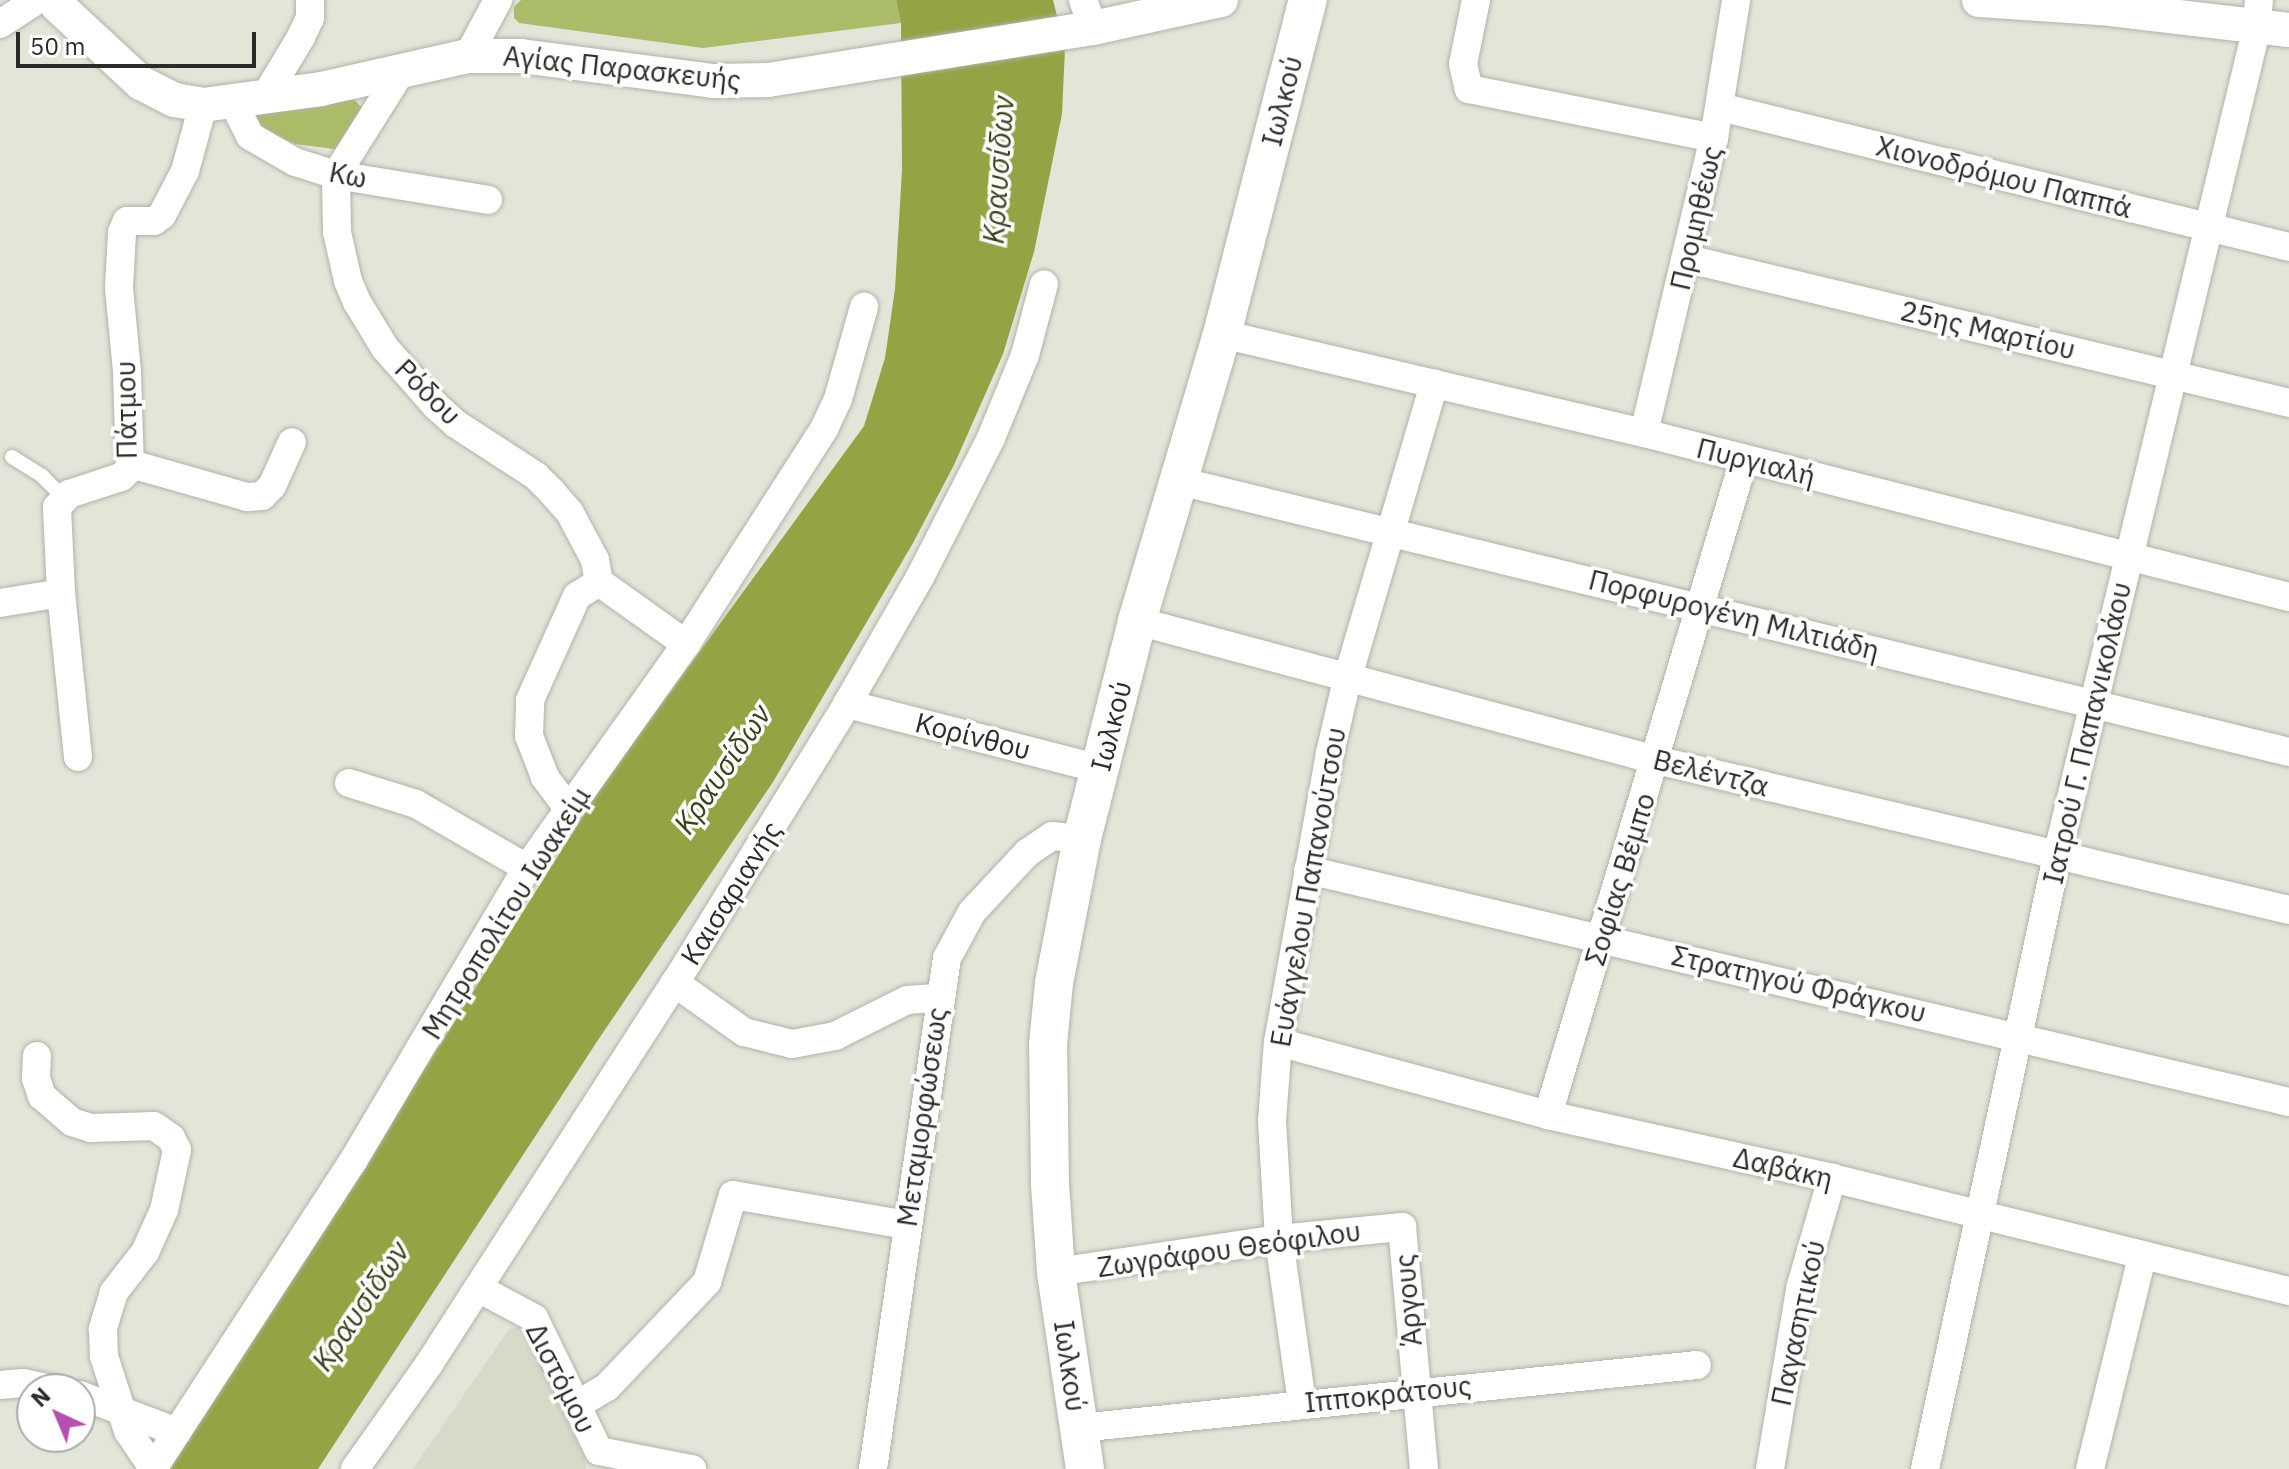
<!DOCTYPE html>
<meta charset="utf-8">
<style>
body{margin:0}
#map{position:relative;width:2289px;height:1469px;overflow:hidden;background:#e2e6d9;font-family:"IBM Plex Sans",sans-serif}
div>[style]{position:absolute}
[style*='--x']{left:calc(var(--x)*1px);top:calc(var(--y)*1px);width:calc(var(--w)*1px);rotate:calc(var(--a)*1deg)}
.built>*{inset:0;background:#d6dac7}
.green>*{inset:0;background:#abbc68}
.water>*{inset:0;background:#92a443}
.roads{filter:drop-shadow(0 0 2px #b0b3a7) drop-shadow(0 0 2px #b0b3a7)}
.service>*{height:14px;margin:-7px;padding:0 7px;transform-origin:7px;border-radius:7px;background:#fff}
.minor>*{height:28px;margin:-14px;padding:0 14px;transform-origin:14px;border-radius:14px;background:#fff}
.tertiary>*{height:34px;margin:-17px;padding:0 17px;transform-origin:17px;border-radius:17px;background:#fff}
.secondary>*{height:38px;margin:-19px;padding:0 19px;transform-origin:19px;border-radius:19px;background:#fff}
span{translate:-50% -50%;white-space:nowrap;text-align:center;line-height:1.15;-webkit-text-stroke:7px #fff;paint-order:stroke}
.street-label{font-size:28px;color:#2b2c27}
.water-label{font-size:30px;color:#3b421a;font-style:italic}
.north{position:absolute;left:16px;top:1373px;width:80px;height:80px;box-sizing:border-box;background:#fff;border:2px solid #aaaba9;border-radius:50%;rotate:316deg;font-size:22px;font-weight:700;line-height:32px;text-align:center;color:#2b2c27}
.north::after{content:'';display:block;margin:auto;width:28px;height:36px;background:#b64fb3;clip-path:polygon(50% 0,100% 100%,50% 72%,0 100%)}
.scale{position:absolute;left:16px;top:32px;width:240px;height:36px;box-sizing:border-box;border:4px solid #2b2c27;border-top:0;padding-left:10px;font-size:24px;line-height:28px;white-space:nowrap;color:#2b2c27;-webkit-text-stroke:6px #fff;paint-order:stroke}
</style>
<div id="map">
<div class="built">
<i style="clip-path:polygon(522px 1327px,586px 1463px,585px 1469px,413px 1469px,509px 1329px)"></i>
</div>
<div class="green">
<i style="clip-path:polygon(521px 0,896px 0,901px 23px,703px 48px,519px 23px,514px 18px,514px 7px)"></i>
<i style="clip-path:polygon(352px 97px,363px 109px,342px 150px,295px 144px,253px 126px,252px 110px)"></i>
</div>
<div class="water">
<i style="clip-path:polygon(896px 0,1053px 0,1065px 48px,1062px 114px,1034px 252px,1003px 354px,954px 465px,913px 543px,773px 782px,598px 1040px,318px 1469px,161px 1469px,424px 1070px,603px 784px,864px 426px,885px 358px,895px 289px,902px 170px,901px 23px)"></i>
</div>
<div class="roads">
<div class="service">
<i style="--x:12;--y:457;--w:36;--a:32"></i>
<i style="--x:42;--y:476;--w:31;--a:45"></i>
</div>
<div class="minor">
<i style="--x:1083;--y:0;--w:30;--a:70"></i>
<i style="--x:1476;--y:0;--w:65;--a:101.5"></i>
<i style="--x:1463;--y:64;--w:26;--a:77"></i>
<i style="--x:1469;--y:89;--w:250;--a:11.3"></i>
<i style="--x:0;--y:24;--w:44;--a:-33"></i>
<i style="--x:468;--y:56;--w:64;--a:-61.8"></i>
<i style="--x:402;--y:70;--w:124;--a:122.2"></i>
<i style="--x:336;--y:175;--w:57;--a:89"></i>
<i style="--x:337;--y:232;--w:50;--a:77.3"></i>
<i style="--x:348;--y:281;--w:23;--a:67"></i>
<i style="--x:357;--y:302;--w:54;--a:58.7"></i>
<i style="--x:385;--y:348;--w:77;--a:48.7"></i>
<i style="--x:436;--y:406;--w:27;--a:42"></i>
<i style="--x:456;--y:424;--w:95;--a:33"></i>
<i style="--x:536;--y:476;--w:21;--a:45"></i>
<i style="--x:551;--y:491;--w:29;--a:49"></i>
<i style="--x:570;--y:513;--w:53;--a:62"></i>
<i style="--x:595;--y:560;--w:22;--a:80"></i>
<i style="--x:599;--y:582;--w:107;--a:35.5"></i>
<i style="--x:265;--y:97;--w:70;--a:-59"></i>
<i style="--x:301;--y:37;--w:21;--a:-65"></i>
<i style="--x:310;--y:18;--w:18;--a:-90"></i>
<i style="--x:241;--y:103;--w:13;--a:94"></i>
<i style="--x:240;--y:116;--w:22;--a:63"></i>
<i style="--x:250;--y:136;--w:52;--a:30"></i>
<i style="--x:295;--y:162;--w:43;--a:17.6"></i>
<i style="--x:336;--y:175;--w:154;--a:9.3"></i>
<i style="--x:1720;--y:107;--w:586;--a:13.82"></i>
<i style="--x:1688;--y:259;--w:618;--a:13.47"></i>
<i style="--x:1222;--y:334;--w:433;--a:13.2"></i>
<i style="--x:1644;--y:433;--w:666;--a:14.27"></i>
<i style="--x:1644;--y:433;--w:303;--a:-76.7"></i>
<i style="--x:1714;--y:138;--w:140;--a:-80.9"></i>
<i style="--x:131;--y:464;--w:121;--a:15.9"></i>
<i style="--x:247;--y:497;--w:15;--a:-4"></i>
<i style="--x:262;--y:496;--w:14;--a:-45"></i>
<i style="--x:272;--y:486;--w:48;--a:-65.6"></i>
<i style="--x:1179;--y:481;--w:1143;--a:13.72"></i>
<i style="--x:0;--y:603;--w:62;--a:-9.3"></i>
<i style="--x:1137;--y:621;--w:537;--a:14.99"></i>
<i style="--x:1656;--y:760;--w:651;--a:13.33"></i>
<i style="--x:847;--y:704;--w:261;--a:14.4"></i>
<i style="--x:78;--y:757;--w:165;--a:-95.9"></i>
<i style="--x:61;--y:593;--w:86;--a:-92.7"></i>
<i style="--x:57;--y:507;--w:18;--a:-47"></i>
<i style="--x:69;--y:494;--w:55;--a:-18.1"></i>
<i style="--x:121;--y:477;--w:12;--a:-42"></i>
<i style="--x:130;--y:469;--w:98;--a:-91.8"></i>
<i style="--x:127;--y:371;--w:83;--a:-95.5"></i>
<i style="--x:119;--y:288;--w:56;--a:-86.9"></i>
<i style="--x:122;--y:232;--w:12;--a:-66"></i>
<i style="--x:127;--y:221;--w:27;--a:0"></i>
<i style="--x:154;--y:221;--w:10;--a:-37"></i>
<i style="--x:162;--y:215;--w:50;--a:-62.4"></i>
<i style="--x:185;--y:171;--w:68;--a:-74.7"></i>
<i style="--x:349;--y:783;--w:70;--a:17.4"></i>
<i style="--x:416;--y:804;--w:128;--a:30"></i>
<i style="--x:568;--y:808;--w:39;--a:-127"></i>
<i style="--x:545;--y:777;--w:44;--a:-111.3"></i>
<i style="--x:529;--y:736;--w:36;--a:-88"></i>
<i style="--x:530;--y:700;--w:114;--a:-65.7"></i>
<i style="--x:577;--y:596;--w:26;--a:-32"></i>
<i style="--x:1308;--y:870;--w:1008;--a:13.31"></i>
<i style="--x:675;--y:983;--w:85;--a:35.4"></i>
<i style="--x:744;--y:1032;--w:49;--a:14"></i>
<i style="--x:792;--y:1044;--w:44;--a:-10.5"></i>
<i style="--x:835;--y:1036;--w:80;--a:-26.6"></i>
<i style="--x:907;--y:1000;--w:32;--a:-4"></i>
<i style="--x:1278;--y:1042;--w:280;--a:15.1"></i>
<i style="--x:1548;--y:1115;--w:291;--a:12.5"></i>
<i style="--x:1832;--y:1178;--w:471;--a:13.9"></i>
<i style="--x:37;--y:1056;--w:22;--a:93"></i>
<i style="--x:36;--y:1078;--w:19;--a:72"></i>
<i style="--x:42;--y:1096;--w:40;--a:41"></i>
<i style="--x:72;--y:1122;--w:20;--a:18"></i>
<i style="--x:91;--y:1128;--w:63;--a:-1.8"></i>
<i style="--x:154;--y:1126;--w:21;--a:35"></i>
<i style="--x:171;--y:1138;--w:13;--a:63"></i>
<i style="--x:177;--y:1150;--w:61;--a:102.2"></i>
<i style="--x:164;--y:1210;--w:46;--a:114.3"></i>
<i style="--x:145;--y:1252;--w:51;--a:127.8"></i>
<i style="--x:114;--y:1292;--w:39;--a:107"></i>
<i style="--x:103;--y:1329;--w:27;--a:88"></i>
<i style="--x:104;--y:1356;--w:79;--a:72.3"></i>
<i style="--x:128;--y:1431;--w:45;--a:56"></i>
<i style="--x:1548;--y:1115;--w:685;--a:-73.36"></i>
<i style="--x:1056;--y:1272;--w:225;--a:-8.4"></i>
<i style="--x:1279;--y:1239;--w:124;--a:-5.6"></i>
<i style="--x:1402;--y:1227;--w:243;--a:84.8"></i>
<i style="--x:478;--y:1288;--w:64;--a:28.2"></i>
<i style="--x:534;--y:1318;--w:148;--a:64"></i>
<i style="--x:599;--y:1451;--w:95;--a:11"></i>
<i style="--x:0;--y:1385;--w:23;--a:-5"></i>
<i style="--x:23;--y:1383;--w:30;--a:12"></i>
<i style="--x:80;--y:1395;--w:104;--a:20.9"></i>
<i style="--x:1302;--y:1403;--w:166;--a:-98"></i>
<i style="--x:1279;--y:1239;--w:118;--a:-93.4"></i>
<i style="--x:1272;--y:1121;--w:79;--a:-85.7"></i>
<i style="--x:1278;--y:1042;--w:294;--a:-79.8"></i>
<i style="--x:1330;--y:753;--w:75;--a:-76.9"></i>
<i style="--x:1347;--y:680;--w:309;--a:-73.6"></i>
<i style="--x:577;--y:1405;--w:35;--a:-31"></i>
<i style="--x:607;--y:1387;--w:145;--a:-46.4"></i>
<i style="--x:707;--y:1282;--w:91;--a:-73.4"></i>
<i style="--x:733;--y:1195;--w:177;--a:9.8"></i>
<i style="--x:1079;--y:1428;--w:621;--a:-5.82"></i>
<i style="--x:153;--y:1469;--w:367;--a:-57"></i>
<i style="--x:353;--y:1161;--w:341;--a:-59.3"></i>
<i style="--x:527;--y:868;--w:275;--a:-54.6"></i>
<i style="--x:686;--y:644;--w:255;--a:-57.3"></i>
<i style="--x:824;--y:429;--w:33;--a:-65"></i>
<i style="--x:838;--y:399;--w:96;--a:-74.2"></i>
<i style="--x:355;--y:1469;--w:128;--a:-54.8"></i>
<i style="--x:429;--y:1364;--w:454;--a:-57.2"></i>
<i style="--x:675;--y:983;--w:328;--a:-58.3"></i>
<i style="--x:847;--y:704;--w:146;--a:-60.1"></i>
<i style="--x:920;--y:577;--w:156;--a:-62.9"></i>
<i style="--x:991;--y:438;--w:90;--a:-67.7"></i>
<i style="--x:1025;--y:355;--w:73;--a:-75"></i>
<i style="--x:873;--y:1469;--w:516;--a:-81.76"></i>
<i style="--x:947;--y:958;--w:52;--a:-61.5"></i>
<i style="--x:972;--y:912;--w:81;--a:-47"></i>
<i style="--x:1027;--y:853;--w:30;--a:-34"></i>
<i style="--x:1052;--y:836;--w:30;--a:6"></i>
<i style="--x:1770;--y:1469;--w:182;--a:-80.5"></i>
<i style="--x:1800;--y:1289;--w:116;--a:-73.9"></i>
<i style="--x:1925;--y:1469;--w:627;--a:-77.85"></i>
<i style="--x:2057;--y:856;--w:853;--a:-76.44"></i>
<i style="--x:2257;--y:27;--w:27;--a:-86"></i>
<i style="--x:2090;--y:1469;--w:217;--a:-76.2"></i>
</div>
<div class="tertiary">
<i style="--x:1979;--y:0;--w:131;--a:3.9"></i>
<i style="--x:2110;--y:9;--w:180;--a:6.7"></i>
<i style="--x:57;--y:5;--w:115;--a:42.9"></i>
<i style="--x:141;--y:83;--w:38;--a:27"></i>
<i style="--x:175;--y:100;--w:28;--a:10"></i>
<i style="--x:203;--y:105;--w:119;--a:-7.7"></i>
<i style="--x:321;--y:89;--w:151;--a:-12.7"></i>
<i style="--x:468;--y:56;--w:53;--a:0"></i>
<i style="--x:521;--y:56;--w:194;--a:7.4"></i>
<i style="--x:713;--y:81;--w:55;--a:-1"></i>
<i style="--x:768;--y:80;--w:329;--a:-9.1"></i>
<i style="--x:1093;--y:28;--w:131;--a:-12.3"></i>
</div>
<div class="secondary">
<i style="--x:1085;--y:1469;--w:199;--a:-98.4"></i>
<i style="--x:1056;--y:1272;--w:89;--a:-93.9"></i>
<i style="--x:1050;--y:1183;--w:139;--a:-90.8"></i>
<i style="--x:1048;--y:1044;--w:61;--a:-84.4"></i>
<i style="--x:1054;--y:983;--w:147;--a:-79"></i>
<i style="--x:1082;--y:839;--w:225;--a:-75.8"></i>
<i style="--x:1137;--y:621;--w:299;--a:-73.5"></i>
<i style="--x:1222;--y:334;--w:345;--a:-75.6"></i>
</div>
</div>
<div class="street-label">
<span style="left:622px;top:68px;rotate:6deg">Αγίας Παρασκευής</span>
<span style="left:1282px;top:101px;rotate:-76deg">Ιωλκού</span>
<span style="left:348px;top:175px;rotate:11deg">Κω</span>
<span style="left:2004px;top:177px;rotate:14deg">Χιονοδρόμου Παππά</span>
<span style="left:1696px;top:218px;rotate:-77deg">Προμηθέως</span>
<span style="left:1988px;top:330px;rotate:13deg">25ης Μαρτίου</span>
<span style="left:428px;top:392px;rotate:45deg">Ρόδου</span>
<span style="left:126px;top:410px;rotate:-91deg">Πάτμου</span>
<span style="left:1756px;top:462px;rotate:14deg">Πυργιαλή</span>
<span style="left:1734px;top:615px;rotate:14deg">Πορφυρογένη Μιλτιάδη</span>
<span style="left:1111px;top:726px;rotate:-76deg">Ιωλκού</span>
<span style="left:2087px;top:733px;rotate:-77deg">Ιατρού Γ. Παπανικολάου</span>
<span style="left:973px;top:736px;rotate:14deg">Κορίνθου</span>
<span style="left:1711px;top:773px;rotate:14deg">Βελέντζα</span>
<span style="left:1620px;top:879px;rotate:-73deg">Σοφίας Βέμπο</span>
<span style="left:1308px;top:887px;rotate:-80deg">Ευάγγελου Παπανούτσου</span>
<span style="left:731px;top:893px;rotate:-58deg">Καισαριανής</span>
<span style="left:506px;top:913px;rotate:-58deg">Μητροπολίτου Ιωακείμ</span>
<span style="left:1799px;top:984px;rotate:13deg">Στρατηγού Φράγκου</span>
<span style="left:922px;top:1117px;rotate:-82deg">Μεταμορφώσεως</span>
<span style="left:1783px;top:1168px;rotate:13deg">Δαβάκη</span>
<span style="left:1229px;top:1249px;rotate:-8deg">Ζωγράφου Θεόφιλου</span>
<span style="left:1408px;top:1300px;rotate:-95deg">Άργους</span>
<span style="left:1798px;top:1323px;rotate:-78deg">Παγασητικού</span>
<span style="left:1070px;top:1366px;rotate:82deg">Ιωλκού</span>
<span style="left:561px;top:1378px;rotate:63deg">Διστόμου</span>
<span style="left:1388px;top:1394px;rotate:-6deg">Ιπποκράτους</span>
</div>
<div class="water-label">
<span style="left:998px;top:170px;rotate:-86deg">Κραυσίδων</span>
<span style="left:722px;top:769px;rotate:-56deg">Κραυσίδων</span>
<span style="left:360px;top:1306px;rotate:-56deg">Κραυσίδων</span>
</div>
<div class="north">N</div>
<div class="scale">50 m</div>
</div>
